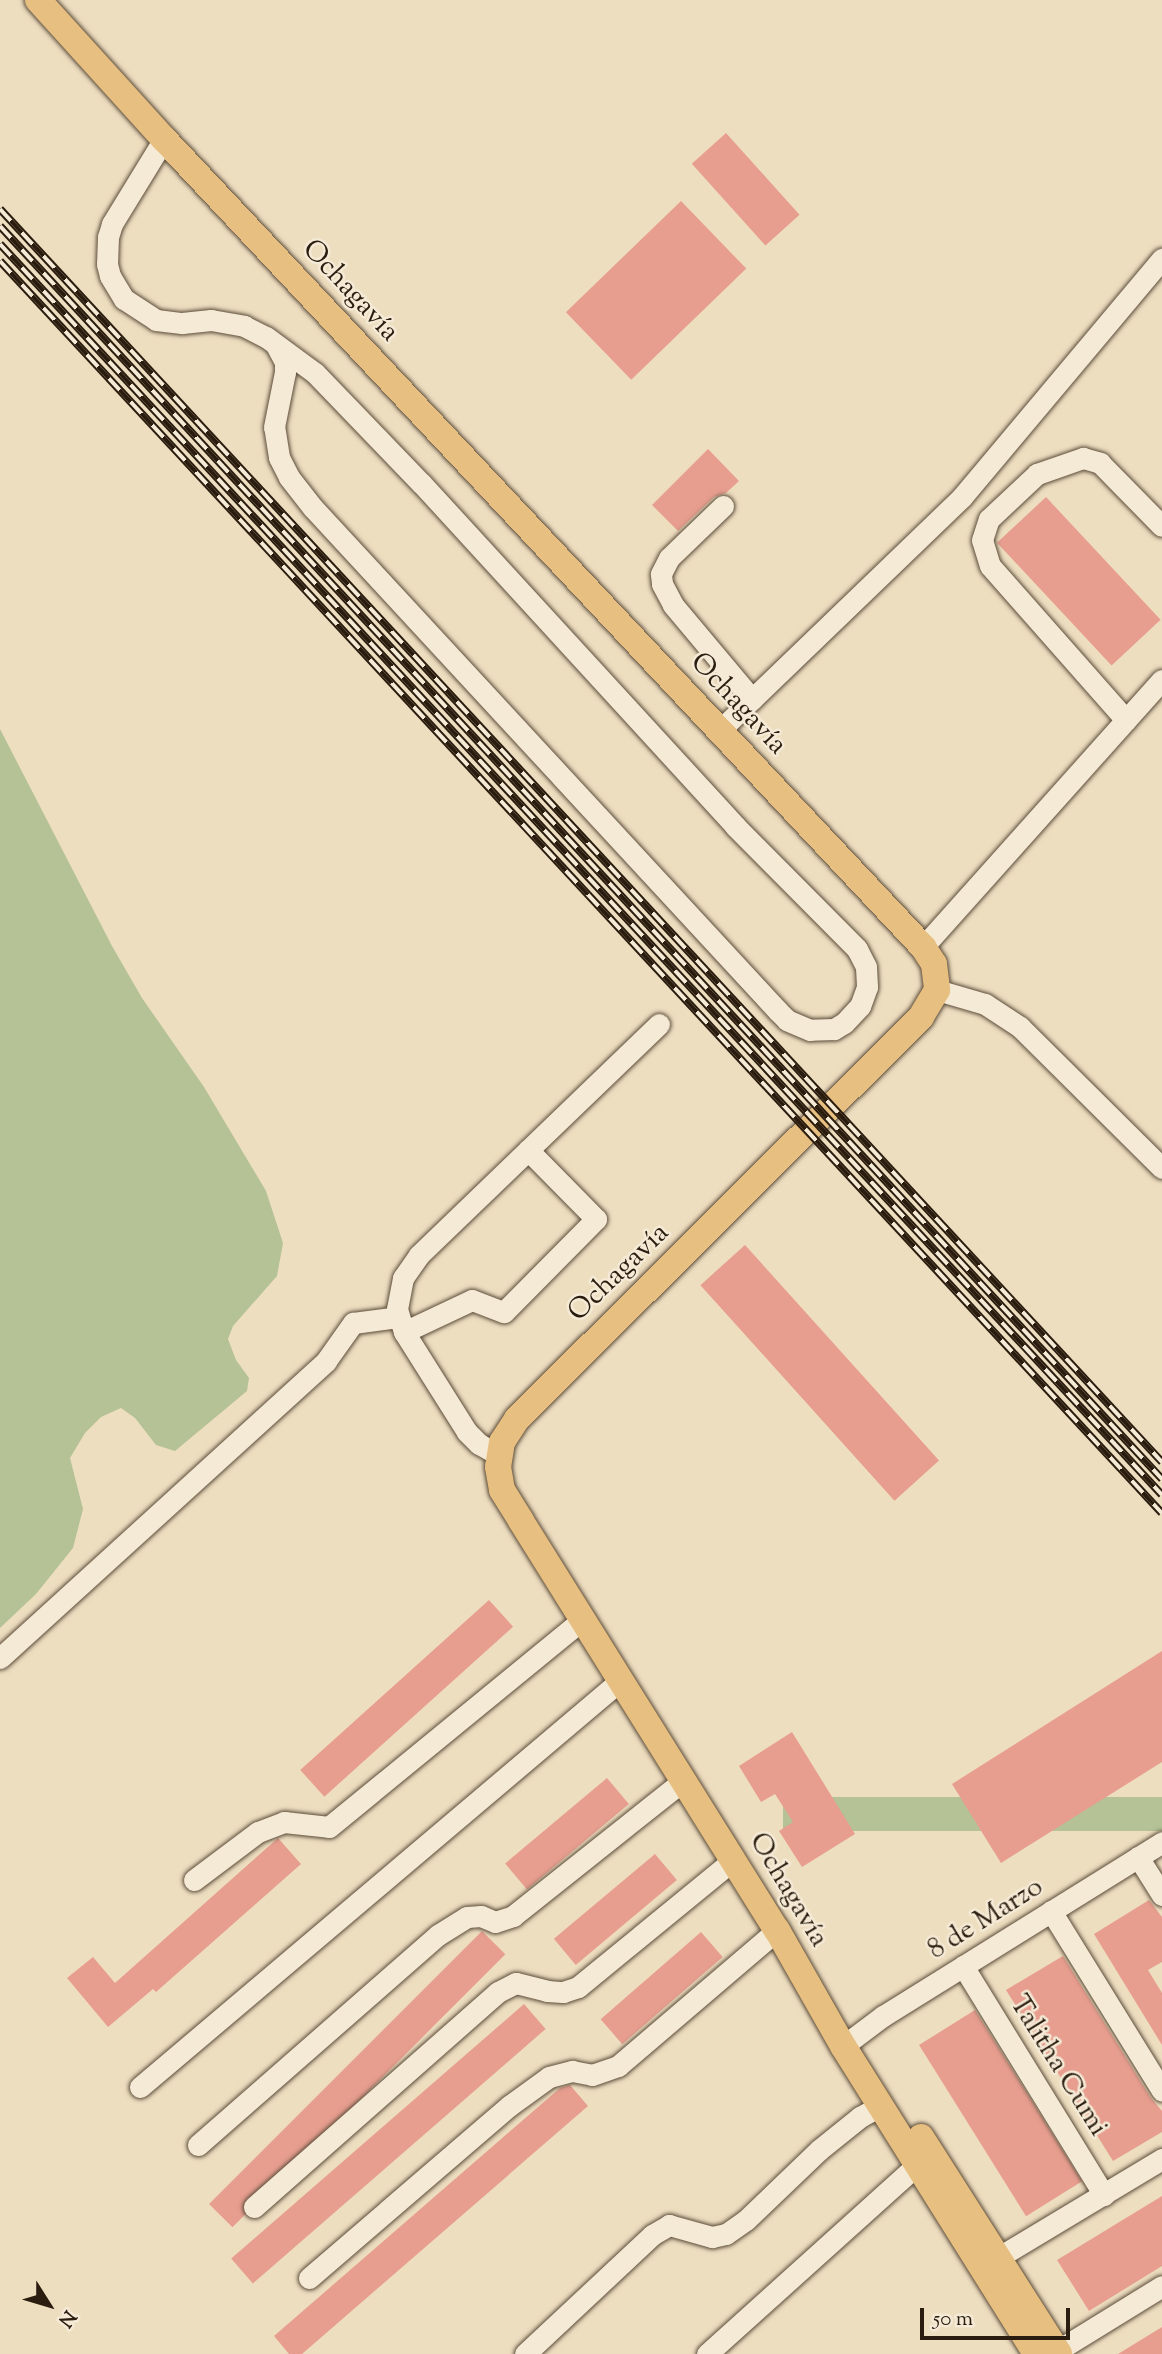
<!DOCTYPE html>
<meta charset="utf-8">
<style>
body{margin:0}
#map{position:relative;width:1162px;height:2354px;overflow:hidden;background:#eedec0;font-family:"Sorts Mill Goudy",serif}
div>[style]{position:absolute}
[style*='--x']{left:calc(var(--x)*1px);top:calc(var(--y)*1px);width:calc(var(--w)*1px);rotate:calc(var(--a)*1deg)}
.green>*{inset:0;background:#b4c296;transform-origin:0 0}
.building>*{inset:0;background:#e79e8f;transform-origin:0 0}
.roads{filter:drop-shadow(0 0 2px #5b4c3a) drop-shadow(0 0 2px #5b4c3a)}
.minor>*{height:21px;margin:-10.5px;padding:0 10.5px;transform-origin:10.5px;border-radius:10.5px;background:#f4ead6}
.major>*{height:26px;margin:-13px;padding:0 13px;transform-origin:13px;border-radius:13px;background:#e7bf80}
.rail>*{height:8px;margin-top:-4px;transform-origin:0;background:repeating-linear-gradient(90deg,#f4ead6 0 16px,#2a1c0e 0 32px);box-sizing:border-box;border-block:2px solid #2a1c0e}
span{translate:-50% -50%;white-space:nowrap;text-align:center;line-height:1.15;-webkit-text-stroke:5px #f4ead6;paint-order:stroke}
.street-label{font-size:28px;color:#2a1c0e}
.north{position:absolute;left:14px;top:2270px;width:70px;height:70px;-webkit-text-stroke:5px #f4ead6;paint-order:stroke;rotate:127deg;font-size:19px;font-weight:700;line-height:28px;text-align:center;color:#2a1c0e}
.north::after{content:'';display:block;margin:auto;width:24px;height:32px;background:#2a1c0e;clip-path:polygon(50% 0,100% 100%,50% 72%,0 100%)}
.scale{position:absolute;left:920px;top:2308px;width:150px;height:32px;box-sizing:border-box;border:4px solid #2a1c0e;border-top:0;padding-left:9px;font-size:21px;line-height:24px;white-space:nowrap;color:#2a1c0e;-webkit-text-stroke:5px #f4ead6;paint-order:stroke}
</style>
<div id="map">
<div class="green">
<i style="clip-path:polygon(0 729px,112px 946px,142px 998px,204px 1087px,266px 1191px,283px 1243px,277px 1276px,233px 1326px,228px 1339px,236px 1360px,249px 1378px,247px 1391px,175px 1451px,156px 1445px,135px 1418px,121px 1408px,101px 1417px,85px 1433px,70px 1458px,83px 1509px,73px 1548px,36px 1594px,0 1628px)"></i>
<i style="left:1162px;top:1797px;width:34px;height:379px;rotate:90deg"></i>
</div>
<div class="building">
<i style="left:726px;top:133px;width:110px;height:46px;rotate:48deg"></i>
<i style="left:681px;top:201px;width:94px;height:160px;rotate:46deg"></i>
<i style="clip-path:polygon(708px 449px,739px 481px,726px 493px,714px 497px,678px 531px,652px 505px)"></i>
<i style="left:1046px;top:497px;width:168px;height:67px;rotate:47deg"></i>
<i style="left:745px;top:1245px;width:290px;height:60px;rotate:48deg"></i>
<i style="left:489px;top:1600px;width:36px;height:254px;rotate:48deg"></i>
<i style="clip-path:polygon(1162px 1651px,1162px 1762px,1001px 1863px,952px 1784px)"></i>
<i style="clip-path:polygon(792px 1732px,855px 1834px,802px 1867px,779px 1831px,793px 1822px,775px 1794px,761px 1802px,739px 1766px)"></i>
<i style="left:607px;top:1778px;width:34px;height:133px;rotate:50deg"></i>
<i style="clip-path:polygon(278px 1838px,301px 1864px,156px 1992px,153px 1989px,108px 2027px,67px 1978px,93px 1957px,115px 1983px)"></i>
<i style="left:655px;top:1854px;width:34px;height:132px;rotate:50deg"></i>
<i style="clip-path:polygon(1149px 1900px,1162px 1917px,1162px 1962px,1148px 1970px,1162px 1993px,1162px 2045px,1094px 1934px)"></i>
<i style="left:482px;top:1931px;width:33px;height:386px;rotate:45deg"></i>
<i style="left:701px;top:1932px;width:33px;height:133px;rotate:49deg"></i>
<i style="clip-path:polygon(1063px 1956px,1151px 2098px,1162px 2111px,1162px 2132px,1113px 2161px,1006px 1990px)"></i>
<i style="left:524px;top:2004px;width:33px;height:388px;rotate:49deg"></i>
<i style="left:975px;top:2010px;width:202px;height:66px;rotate:58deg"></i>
<i style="clip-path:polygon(570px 2085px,588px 2106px,302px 2354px,289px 2354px,274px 2336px,560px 2088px)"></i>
<i style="clip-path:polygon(1162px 2196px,1162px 2266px,1089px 2311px,1057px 2260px)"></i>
<i style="clip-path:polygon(1162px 2327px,1162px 2354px,1118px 2354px)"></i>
</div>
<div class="roads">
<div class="minor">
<i style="--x:164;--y:139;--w:100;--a:121.5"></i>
<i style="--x:112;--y:224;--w:14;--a:107"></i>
<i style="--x:108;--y:237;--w:27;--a:92"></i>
<i style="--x:107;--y:264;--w:12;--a:76"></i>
<i style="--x:110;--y:276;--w:27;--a:59"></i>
<i style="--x:124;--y:299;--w:38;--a:33"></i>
<i style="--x:156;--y:320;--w:26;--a:7"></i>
<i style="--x:182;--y:323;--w:29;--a:-6"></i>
<i style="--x:211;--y:320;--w:34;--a:10"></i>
<i style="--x:244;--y:326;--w:25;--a:27"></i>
<i style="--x:266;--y:337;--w:61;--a:36.3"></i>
<i style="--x:315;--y:373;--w:154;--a:46.1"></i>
<i style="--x:422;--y:484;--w:464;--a:47.5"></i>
<i style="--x:735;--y:826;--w:173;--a:45.2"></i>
<i style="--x:857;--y:949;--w:20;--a:63"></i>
<i style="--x:866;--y:967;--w:20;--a:87"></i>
<i style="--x:867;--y:987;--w:20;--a:110"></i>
<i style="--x:860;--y:1006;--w:23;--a:133"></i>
<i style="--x:844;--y:1023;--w:12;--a:149"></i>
<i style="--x:834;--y:1029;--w:24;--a:178"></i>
<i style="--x:810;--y:1030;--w:25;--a:-157"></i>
<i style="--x:787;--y:1020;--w:13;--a:-135"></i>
<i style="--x:778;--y:1011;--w:685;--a:-132.75"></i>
<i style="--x:313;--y:508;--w:39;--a:-128"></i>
<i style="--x:289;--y:477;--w:22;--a:-117"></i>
<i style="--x:279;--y:457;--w:30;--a:-99"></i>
<i style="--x:274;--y:427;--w:56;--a:-78.7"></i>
<i style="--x:285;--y:372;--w:10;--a:-90"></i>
<i style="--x:285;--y:362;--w:19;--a:-118"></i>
<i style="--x:723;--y:506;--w:75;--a:136.1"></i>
<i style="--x:669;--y:558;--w:18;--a:117"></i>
<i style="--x:661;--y:574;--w:10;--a:84"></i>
<i style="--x:662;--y:584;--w:24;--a:62"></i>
<i style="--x:673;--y:605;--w:123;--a:50"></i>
<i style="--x:1126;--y:720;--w:205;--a:-131.4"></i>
<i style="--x:990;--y:566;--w:27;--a:-107"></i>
<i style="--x:982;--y:540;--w:22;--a:-72"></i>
<i style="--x:989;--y:519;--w:66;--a:-43.2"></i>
<i style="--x:1037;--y:474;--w:49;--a:-19.2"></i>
<i style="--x:1083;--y:458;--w:18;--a:16"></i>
<i style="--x:1100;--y:463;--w:88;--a:45.5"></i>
<i style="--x:720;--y:730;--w:336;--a:-43.9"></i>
<i style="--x:962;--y:497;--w:311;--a:-50"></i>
<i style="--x:923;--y:947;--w:358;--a:-48.2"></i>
<i style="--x:937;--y:990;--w:50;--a:16.3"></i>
<i style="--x:985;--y:1004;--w:42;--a:33.3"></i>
<i style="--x:1020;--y:1027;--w:200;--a:44.8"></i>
<i style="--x:404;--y:1332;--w:75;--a:-25.2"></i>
<i style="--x:472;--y:1300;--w:34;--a:21"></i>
<i style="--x:504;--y:1312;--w:131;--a:-45.3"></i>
<i style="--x:596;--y:1219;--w:97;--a:-134.6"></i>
<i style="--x:499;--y:1455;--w:23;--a:-151"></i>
<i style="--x:479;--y:1444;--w:17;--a:-135"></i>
<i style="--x:467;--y:1432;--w:118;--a:-122.2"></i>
<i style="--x:404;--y:1332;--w:24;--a:-107"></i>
<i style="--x:397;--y:1309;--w:32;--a:-79"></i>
<i style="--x:403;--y:1278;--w:28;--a:-55"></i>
<i style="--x:419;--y:1255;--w:333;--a:-43.9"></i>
<i style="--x:0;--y:1658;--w:441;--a:-42.3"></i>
<i style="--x:326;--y:1361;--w:47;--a:-54.6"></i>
<i style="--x:353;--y:1323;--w:45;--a:-7.6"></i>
<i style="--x:1138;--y:1857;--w:45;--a:57.7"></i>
<i style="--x:194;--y:1880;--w:80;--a:-36.9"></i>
<i style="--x:258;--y:1832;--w:28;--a:-21"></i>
<i style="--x:284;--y:1822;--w:45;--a:6.3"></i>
<i style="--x:329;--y:1827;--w:327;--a:-39.3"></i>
<i style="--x:1051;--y:1911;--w:211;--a:58.3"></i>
<i style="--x:963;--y:1966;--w:269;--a:58.4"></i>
<i style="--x:843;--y:2046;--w:50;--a:-36.9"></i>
<i style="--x:883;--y:2016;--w:329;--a:-31.9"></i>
<i style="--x:140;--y:2087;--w:630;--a:-40.24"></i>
<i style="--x:198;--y:2145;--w:319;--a:-41.2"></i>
<i style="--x:438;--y:1935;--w:34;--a:-32"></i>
<i style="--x:467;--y:1917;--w:14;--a:-4"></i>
<i style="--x:481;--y:1916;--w:15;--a:23"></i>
<i style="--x:495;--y:1922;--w:19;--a:-18"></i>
<i style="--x:513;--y:1916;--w:217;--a:-38.5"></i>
<i style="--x:254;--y:2207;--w:325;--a:-41.4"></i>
<i style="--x:498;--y:1992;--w:20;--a:-27"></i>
<i style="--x:516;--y:1983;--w:32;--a:14"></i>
<i style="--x:547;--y:1991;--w:16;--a:4"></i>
<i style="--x:563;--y:1992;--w:16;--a:-18"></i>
<i style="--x:578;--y:1987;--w:200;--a:-39.3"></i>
<i style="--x:984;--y:2266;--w:208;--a:-31"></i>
<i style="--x:309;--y:2278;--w:264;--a:-40.7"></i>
<i style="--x:509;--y:2106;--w:49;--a:-35.9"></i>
<i style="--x:549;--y:2077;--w:24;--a:-15"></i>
<i style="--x:572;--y:2071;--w:20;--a:11"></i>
<i style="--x:592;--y:2075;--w:28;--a:-19"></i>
<i style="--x:618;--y:2066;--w:209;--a:-40.5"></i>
<i style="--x:525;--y:2354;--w:174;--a:-43.1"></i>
<i style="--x:652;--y:2235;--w:20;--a:-30"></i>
<i style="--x:669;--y:2225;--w:45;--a:15.6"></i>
<i style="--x:712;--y:2237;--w:14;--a:-12"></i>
<i style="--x:726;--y:2234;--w:24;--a:-35"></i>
<i style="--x:746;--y:2220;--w:101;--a:-43.8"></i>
<i style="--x:819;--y:2150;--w:53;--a:-38.8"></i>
<i style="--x:860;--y:2117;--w:23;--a:-29"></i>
<i style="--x:707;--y:2354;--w:283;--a:-42"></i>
<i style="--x:1052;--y:2354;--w:129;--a:-31.7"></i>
</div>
<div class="major">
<i style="--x:38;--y:0;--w:188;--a:47.8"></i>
<i style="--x:164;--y:139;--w:1109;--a:46.79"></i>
<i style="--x:923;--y:947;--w:20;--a:57"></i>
<i style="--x:934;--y:964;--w:26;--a:83"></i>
<i style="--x:937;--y:990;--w:31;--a:121"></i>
<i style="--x:921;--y:1017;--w:570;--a:135.14"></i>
<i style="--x:517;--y:1419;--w:27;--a:123"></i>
<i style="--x:502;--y:1442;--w:25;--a:99"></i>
<i style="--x:498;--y:1467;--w:23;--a:80"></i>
<i style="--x:502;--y:1490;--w:36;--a:58"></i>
<i style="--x:521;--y:1521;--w:483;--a:58"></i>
<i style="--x:777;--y:1930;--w:133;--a:60.4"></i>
<i style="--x:843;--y:2046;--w:363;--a:57.9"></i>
<i style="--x:921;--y:2137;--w:257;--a:57.5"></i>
</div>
</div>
<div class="rail">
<i style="--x:0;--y:209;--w:1709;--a:47.16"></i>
<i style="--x:0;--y:226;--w:1709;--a:47.16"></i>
<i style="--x:0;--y:244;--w:1707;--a:47.11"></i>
<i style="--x:0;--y:261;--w:1708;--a:47.14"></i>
</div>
<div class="street-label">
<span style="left:350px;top:291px;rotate:47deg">Ochagavía</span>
<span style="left:738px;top:704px;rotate:47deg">Ochagavía</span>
<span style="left:619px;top:1273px;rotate:-44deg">Ochagavía</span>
<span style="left:788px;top:1890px;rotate:59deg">Ochagavía</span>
<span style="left:986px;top:1919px;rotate:-32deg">8 de Marzo</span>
<span style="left:1058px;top:2066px;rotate:58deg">Talitha Cumi</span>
</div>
<div class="north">N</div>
<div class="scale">50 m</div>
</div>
